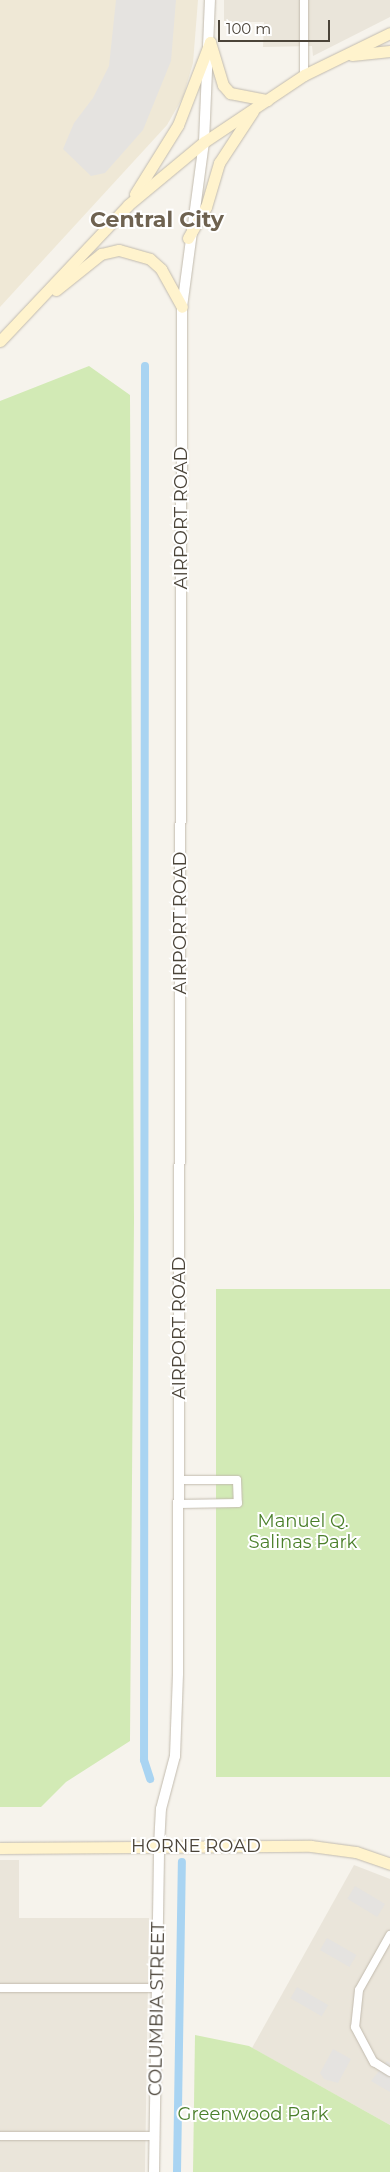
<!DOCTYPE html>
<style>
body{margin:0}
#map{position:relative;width:390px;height:2172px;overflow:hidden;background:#f6f3ec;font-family:Montserrat,sans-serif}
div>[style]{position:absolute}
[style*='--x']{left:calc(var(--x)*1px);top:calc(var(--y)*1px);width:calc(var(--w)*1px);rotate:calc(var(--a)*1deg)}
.residential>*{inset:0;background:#eae5da}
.education>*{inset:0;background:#efe8d6}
.green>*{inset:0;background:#d2eab5;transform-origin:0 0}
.parking>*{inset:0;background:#e5e3e0;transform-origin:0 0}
.canal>*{height:8px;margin:-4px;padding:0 4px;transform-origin:4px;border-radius:4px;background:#a9d4f2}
.roads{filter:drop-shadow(0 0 1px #c2bbae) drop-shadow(0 0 1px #c2bbae)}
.minor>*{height:8px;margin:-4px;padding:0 4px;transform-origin:4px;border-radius:4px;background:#fff}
.tertiary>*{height:10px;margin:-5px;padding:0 5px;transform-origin:5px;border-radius:5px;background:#fff}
.secondary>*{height:11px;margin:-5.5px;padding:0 5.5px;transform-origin:5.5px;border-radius:5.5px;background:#fff3cd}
span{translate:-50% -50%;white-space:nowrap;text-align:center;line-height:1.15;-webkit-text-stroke:4px #fff;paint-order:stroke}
.street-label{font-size:18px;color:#4b4439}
.park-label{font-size:18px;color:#4a7f2a}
.district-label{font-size:22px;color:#6e6250;font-weight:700}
.scale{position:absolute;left:218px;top:20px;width:112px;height:22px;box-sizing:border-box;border:2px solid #4b4439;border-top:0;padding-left:6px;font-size:15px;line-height:18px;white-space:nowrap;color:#4b4439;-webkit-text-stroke:4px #fff;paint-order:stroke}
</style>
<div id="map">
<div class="residential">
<i style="clip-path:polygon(224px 0,390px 0,390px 17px,313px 56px,312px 46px,263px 47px,264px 22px,224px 22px)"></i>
<i style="clip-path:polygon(0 1860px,19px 1860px,19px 1918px,149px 1918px,145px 2172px,0 2172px)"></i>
<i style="clip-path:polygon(354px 1865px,390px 1879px,390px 2125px,252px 2048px)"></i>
</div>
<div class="education">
<i style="clip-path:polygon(0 0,198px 0,193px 63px,183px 97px,167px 125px,0 307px)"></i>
</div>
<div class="green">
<i style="clip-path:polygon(89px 366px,130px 395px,134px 1220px,130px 1741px,66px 1782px,41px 1807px,0 1807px,0 401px)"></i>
<i style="left:216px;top:1289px;width:174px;height:488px"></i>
<i style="clip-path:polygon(195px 2035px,249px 2046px,390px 2125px,390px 2172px,193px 2172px)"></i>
</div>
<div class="parking">
<i style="clip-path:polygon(116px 0,176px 0,171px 61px,143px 130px,105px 173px,91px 176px,63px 149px,74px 123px,93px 98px,109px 66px)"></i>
<i style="left:355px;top:1886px;width:35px;height:15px;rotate:31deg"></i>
<i style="left:327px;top:1938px;width:34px;height:14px;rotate:30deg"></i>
<i style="left:297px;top:1987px;width:36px;height:13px;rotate:30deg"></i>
<i style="clip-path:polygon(333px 2049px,351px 2059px,338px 2083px,324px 2079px,320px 2073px)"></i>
<i style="clip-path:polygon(387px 2061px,390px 2063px,390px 2092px,371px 2081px)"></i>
</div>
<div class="canal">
<i style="--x:145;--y:366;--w:1394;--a:90.04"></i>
<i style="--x:144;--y:1760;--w:20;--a:72"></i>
<i style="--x:177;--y:2172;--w:310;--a:-89.1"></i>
</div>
<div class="roads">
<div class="minor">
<i style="--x:304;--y:75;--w:75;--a:-90"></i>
<i style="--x:179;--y:1480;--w:58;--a:0"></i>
<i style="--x:237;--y:1480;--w:23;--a:88"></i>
<i style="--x:238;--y:1503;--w:59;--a:179"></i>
<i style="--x:390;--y:1935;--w:63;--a:119.4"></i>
<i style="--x:359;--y:1990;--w:37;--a:96"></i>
<i style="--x:355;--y:2027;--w:40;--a:62"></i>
<i style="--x:374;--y:2062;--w:19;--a:32"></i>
<i style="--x:0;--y:1988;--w:157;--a:0"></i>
<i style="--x:0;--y:2136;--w:154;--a:0"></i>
</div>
<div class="tertiary">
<i style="--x:154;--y:2172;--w:326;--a:-89.1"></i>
<i style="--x:159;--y:1846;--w:37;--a:-87"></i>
<i style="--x:161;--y:1809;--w:55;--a:-75.2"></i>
<i style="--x:175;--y:1756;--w:83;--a:-87.9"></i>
<i style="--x:178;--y:1673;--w:1366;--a:-89.83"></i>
<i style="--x:182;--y:307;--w:166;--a:-82.4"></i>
<i style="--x:204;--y:142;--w:142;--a:-87.6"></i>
</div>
<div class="secondary">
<i style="--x:210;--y:42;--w:45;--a:73.2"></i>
<i style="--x:223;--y:85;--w:11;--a:49"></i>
<i style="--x:230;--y:93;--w:38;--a:11"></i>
<i style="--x:352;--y:55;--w:38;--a:-6"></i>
<i style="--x:135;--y:194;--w:81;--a:-58.1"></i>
<i style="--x:178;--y:125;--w:89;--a:-68.9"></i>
<i style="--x:188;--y:238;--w:36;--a:-60"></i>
<i style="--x:206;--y:207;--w:46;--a:-73.5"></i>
<i style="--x:219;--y:163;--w:62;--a:-56.8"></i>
<i style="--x:56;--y:290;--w:58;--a:-38.7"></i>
<i style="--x:101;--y:254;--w:18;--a:-13"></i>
<i style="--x:119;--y:250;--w:32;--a:16"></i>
<i style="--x:150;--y:259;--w:15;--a:42"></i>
<i style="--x:161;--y:269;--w:43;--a:61.1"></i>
<i style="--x:0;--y:341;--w:187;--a:-46.7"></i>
<i style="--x:128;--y:205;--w:99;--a:-39.7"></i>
<i style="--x:204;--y:142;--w:120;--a:-33.8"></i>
<i style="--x:304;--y:75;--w:96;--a:-26"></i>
<i style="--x:0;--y:1848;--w:311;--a:-0.4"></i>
<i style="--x:311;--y:1846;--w:45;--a:7.6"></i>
<i style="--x:356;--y:1852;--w:36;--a:19"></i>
</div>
</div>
<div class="street-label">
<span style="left:181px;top:518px;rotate:-90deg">AIRPORT ROAD</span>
<span style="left:180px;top:923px;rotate:-90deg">AIRPORT ROAD</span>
<span style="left:179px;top:1328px;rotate:-90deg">AIRPORT ROAD</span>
<span style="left:196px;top:1846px">HORNE ROAD</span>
<span style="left:157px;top:2009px;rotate:-89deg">COLUMBIA STREET</span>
</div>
<div class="park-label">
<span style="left:303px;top:1532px">Manuel Q.<br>Salinas Park</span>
<span style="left:253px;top:2114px">Greenwood Park</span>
</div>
<div class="district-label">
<span style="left:157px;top:220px">Central City</span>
</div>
<div class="scale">100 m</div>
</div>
